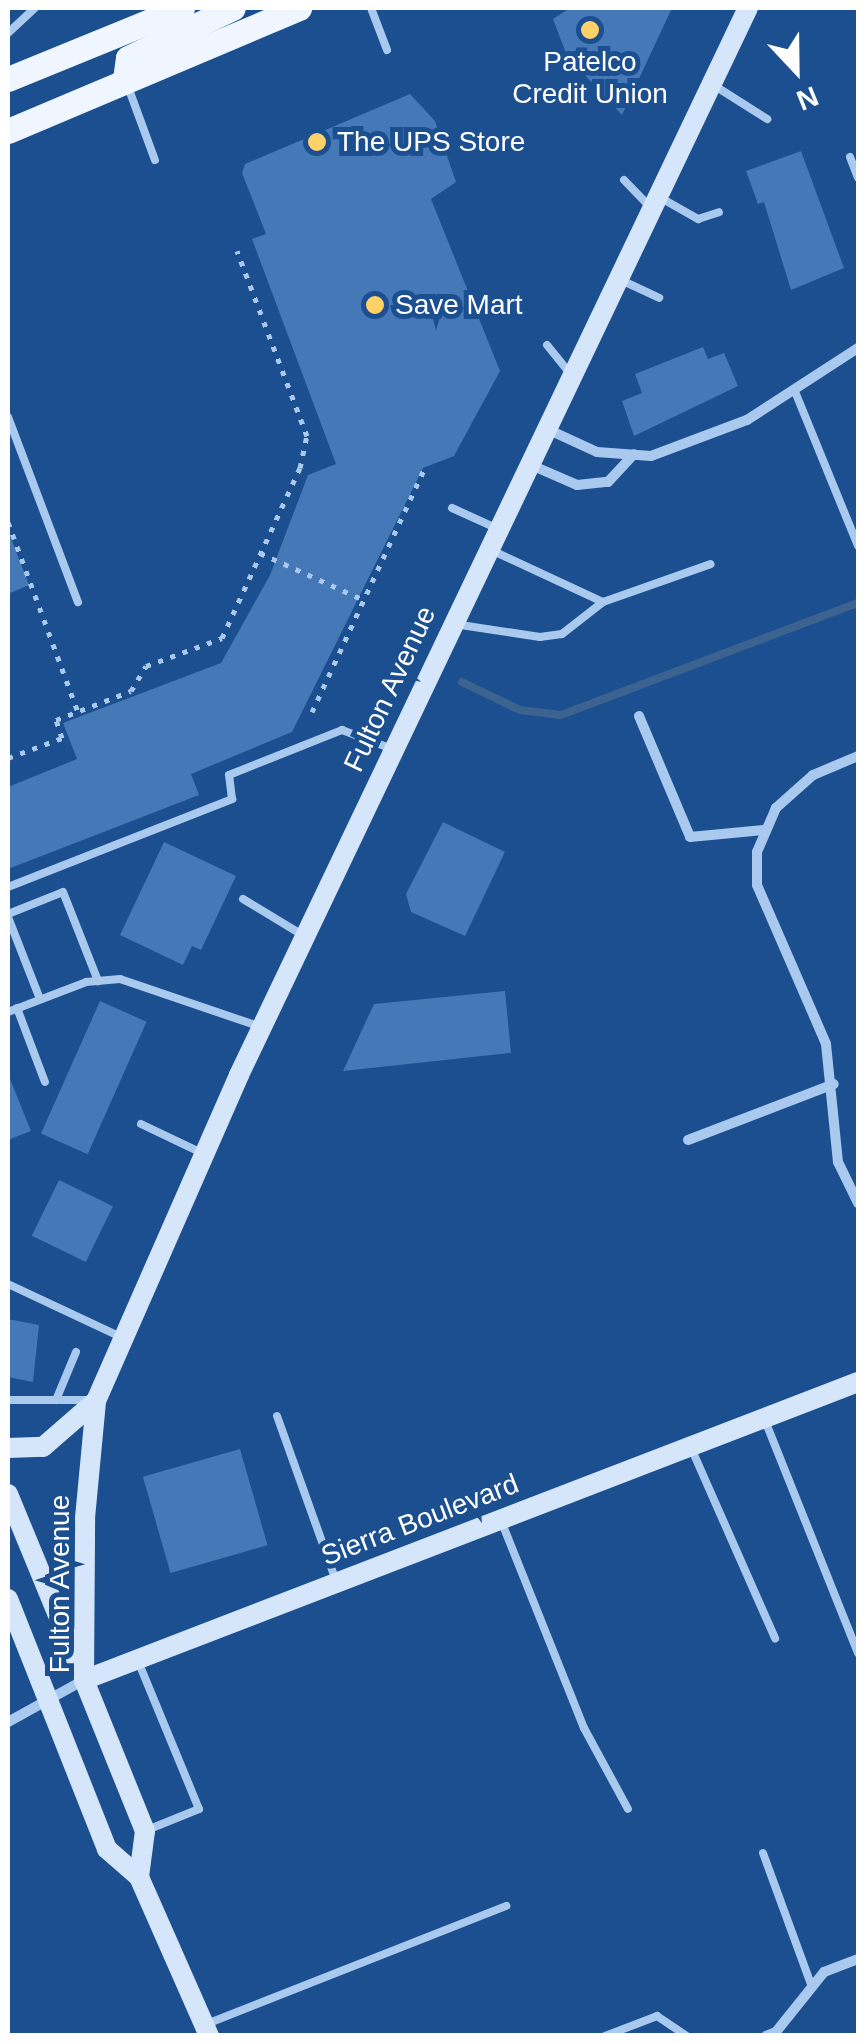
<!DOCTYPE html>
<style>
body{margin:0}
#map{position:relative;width:866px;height:2043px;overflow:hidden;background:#1b4f8f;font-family:Helvetica,sans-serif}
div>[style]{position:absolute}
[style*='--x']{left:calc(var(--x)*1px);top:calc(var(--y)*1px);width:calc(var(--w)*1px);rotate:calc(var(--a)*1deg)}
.stream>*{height:8px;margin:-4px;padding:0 4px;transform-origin:4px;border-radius:4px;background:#3c6290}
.building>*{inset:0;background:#4478b7;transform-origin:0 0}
.path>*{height:5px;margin-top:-2.5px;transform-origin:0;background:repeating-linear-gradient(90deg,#a9c9ee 0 5px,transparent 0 13px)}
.lane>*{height:8px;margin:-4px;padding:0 4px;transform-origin:4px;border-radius:4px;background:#a9c9ee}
.street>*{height:10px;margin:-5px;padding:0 5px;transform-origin:5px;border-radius:5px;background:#a9c9ee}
.secondary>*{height:20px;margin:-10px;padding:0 10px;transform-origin:10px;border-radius:10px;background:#d6e6fa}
.primary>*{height:25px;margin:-12.5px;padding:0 12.5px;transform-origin:12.5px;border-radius:12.5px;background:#f0f6ff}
.dots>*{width:28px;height:28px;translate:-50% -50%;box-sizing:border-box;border:5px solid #1b4f8f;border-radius:50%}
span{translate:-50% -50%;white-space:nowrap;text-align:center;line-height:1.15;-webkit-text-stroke:10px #1b4f8f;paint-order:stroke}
.poi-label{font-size:28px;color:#fff}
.left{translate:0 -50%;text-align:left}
.street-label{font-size:28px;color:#fff}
.frame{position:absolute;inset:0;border:10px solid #fff;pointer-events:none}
.north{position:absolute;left:746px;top:20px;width:100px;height:100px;-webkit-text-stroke:8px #1b4f8f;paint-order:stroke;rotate:158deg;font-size:28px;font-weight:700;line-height:40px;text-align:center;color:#fff}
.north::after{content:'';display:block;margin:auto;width:35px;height:45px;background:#fff;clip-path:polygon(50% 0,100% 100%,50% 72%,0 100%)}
</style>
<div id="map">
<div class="stream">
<i style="--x:462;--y:682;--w:64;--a:25.8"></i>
<i style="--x:520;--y:710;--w:41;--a:7"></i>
<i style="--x:561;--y:715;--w:317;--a:-20.7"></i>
</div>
<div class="building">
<i style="clip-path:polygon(570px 8px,672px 8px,622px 115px,567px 56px,553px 19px)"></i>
<i style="clip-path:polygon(410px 94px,435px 121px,456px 182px,431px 199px,500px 371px,454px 456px,423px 468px,292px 732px,191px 774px,199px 795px,8px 869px,8px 787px,77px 759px,63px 723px,221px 663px,270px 575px,308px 475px,336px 464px,252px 239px,266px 234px,242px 173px,245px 164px)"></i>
<i style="clip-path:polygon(801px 151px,844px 268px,791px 290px,764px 202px,758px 204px,746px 171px)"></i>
<i style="clip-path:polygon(703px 347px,708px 359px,724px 353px,738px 386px,634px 436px,622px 401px,642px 393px,635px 374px)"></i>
<i style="clip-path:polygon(9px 533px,29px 585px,8px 594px,8px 534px)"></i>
<i style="clip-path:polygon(443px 822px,505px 852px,465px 936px,411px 912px,406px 894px)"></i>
<i style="clip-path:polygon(164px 842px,236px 876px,201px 950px,192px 946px,183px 965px,120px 935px)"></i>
<i style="clip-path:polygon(505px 991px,511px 1053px,343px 1071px,374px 1004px)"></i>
<i style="left:100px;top:1001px;width:51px;height:145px;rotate:24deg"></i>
<i style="clip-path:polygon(8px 1074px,31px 1131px,8px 1140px)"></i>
<i style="left:59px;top:1180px;width:60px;height:62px;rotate:26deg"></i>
<i style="clip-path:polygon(8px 1319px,39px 1325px,33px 1382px,8px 1377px)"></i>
<i style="left:240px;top:1449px;width:100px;height:101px;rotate:74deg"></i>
</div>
<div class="path">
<i style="--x:8;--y:522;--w:202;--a:69.8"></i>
<i style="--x:260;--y:553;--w:114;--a:24.3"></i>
<i style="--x:312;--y:712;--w:267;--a:-65.2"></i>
<i style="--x:8;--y:758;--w:58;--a:-20.3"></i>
<i style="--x:62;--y:738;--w:19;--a:-108"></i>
<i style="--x:56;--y:720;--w:80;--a:-21.1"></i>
<i style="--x:131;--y:691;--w:29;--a:-59"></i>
<i style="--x:146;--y:666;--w:81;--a:-20.2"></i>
<i style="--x:222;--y:638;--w:187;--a:-65.4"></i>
<i style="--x:300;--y:468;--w:33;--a:-78"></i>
<i style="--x:307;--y:436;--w:198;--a:-110.7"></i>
</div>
<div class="lane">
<i style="--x:371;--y:8;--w:45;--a:69.1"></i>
<i style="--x:8;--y:33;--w:37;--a:-43"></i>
<i style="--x:127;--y:84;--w:81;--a:69.8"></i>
<i style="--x:715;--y:86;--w:62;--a:32.4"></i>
<i style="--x:850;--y:157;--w:22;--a:69"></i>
<i style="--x:624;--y:180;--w:39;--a:46"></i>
<i style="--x:661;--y:198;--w:43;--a:29.6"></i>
<i style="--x:698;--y:219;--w:22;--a:-18"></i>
<i style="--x:623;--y:281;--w:40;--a:25"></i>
<i style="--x:547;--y:345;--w:36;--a:51"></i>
<i style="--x:796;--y:394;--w:164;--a:67.8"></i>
<i style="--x:8;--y:417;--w:198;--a:69.3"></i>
<i style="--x:452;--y:508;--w:48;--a:24.4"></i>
<i style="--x:491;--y:550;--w:123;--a:24.9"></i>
<i style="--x:454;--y:624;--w:87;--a:8.6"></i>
<i style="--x:540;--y:637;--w:22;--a:-8"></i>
<i style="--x:562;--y:634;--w:52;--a:-38"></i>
<i style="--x:603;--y:602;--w:114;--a:-19.4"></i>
<i style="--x:8;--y:887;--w:241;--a:-21.4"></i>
<i style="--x:232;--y:799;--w:24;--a:-97"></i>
<i style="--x:229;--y:775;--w:122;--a:-21.7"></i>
<i style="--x:342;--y:730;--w:53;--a:20.8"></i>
<i style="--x:243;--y:899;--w:71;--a:31.2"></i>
<i style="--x:8;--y:914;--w:59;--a:-21.8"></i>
<i style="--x:63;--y:892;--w:96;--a:68.5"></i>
<i style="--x:8;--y:917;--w:88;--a:68.7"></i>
<i style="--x:17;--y:1008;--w:79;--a:69.3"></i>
<i style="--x:8;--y:1012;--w:84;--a:-21"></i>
<i style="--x:86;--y:982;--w:34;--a:-5"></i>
<i style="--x:120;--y:979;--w:146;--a:18.8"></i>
<i style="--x:141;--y:1124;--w:70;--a:25.5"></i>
<i style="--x:8;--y:1284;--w:125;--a:25.1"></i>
<i style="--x:8;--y:1400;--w:80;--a:0"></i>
<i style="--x:56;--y:1400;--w:52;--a:-67.4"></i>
<i style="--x:277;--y:1416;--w:175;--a:70.3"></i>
<i style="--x:764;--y:1418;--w:253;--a:68.2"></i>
<i style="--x:692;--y:1450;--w:206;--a:66.2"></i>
<i style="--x:502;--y:1523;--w:221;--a:68.2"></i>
<i style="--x:584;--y:1728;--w:92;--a:61.5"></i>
<i style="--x:138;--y:1661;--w:160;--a:67.6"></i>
<i style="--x:199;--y:1809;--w:56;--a:158"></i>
<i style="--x:763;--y:1853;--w:143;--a:69.9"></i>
<i style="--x:204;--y:2025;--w:325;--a:-21.5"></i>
<i style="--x:605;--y:2036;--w:56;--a:-21"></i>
<i style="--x:657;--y:2016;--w:36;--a:34"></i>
</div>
<div class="street">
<i style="--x:547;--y:429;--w:55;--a:24.7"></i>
<i style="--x:597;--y:452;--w:54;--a:4.2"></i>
<i style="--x:651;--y:456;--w:103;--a:-20.6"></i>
<i style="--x:747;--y:420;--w:132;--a:-33"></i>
<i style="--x:531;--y:465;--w:50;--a:23.5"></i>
<i style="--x:577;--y:485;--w:31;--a:-6"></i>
<i style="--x:608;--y:482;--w:38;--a:-47"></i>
<i style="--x:639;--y:716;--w:131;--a:67.1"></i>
<i style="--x:690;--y:837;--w:74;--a:-5.4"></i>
<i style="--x:858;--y:756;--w:49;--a:157.1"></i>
<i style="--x:813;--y:775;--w:50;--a:138.3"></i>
<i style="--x:776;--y:808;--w:48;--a:113.4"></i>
<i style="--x:757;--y:852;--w:33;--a:90"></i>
<i style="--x:757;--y:885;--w:173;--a:66.5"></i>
<i style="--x:826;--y:1044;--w:119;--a:84.2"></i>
<i style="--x:838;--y:1162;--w:46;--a:64"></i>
<i style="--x:688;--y:1140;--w:156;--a:-21"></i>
<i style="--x:8;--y:1722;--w:87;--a:-28.9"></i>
<i style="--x:766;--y:2036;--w:11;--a:-22"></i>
<i style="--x:776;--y:2032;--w:77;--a:-51.3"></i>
<i style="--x:824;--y:1972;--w:36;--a:-21"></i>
</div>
<div class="secondary">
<i style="--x:8;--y:1448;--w:35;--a:-2"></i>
<i style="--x:43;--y:1447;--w:70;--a:-41"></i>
<i style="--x:8;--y:1494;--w:184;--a:67.6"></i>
<i style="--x:8;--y:1599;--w:269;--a:68.4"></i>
<i style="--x:107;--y:1849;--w:43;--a:41.2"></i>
<i style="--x:139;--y:1877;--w:174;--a:66.2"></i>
<i style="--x:84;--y:1680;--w:829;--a:-21.06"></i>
<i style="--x:139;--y:1877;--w:46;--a:-82.6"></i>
<i style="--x:145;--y:1831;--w:163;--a:-112"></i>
<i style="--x:84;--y:1680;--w:162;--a:-89.6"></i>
<i style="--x:85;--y:1518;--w:118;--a:-84.6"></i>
<i style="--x:96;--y:1401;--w:356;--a:-66.3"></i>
<i style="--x:239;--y:1075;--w:1182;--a:-64.5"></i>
</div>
<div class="primary">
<i style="--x:8;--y:79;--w:188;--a:-22.2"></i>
<i style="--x:125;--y:79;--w:21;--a:-82"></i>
<i style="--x:128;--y:58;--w:116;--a:-25.5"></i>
<i style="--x:8;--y:131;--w:316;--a:-22.9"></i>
</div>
<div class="dots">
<i style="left:590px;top:30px;background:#ffd166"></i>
<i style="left:317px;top:142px;background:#ffd166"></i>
<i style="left:375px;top:305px;background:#ffd166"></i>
</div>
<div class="poi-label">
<span style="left:590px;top:78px">Patelco<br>Credit Union</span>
<span class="left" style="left:337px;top:142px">The UPS Store</span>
<span class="left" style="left:395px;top:305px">Save Mart</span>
</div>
<div class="street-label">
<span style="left:390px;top:689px;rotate:-65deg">Fulton Avenue</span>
<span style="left:420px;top:1520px;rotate:-21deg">Sierra Boulevard</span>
<span style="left:60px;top:1584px;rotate:-90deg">Fulton Avenue</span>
</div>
<div class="frame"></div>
<div class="north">N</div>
</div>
